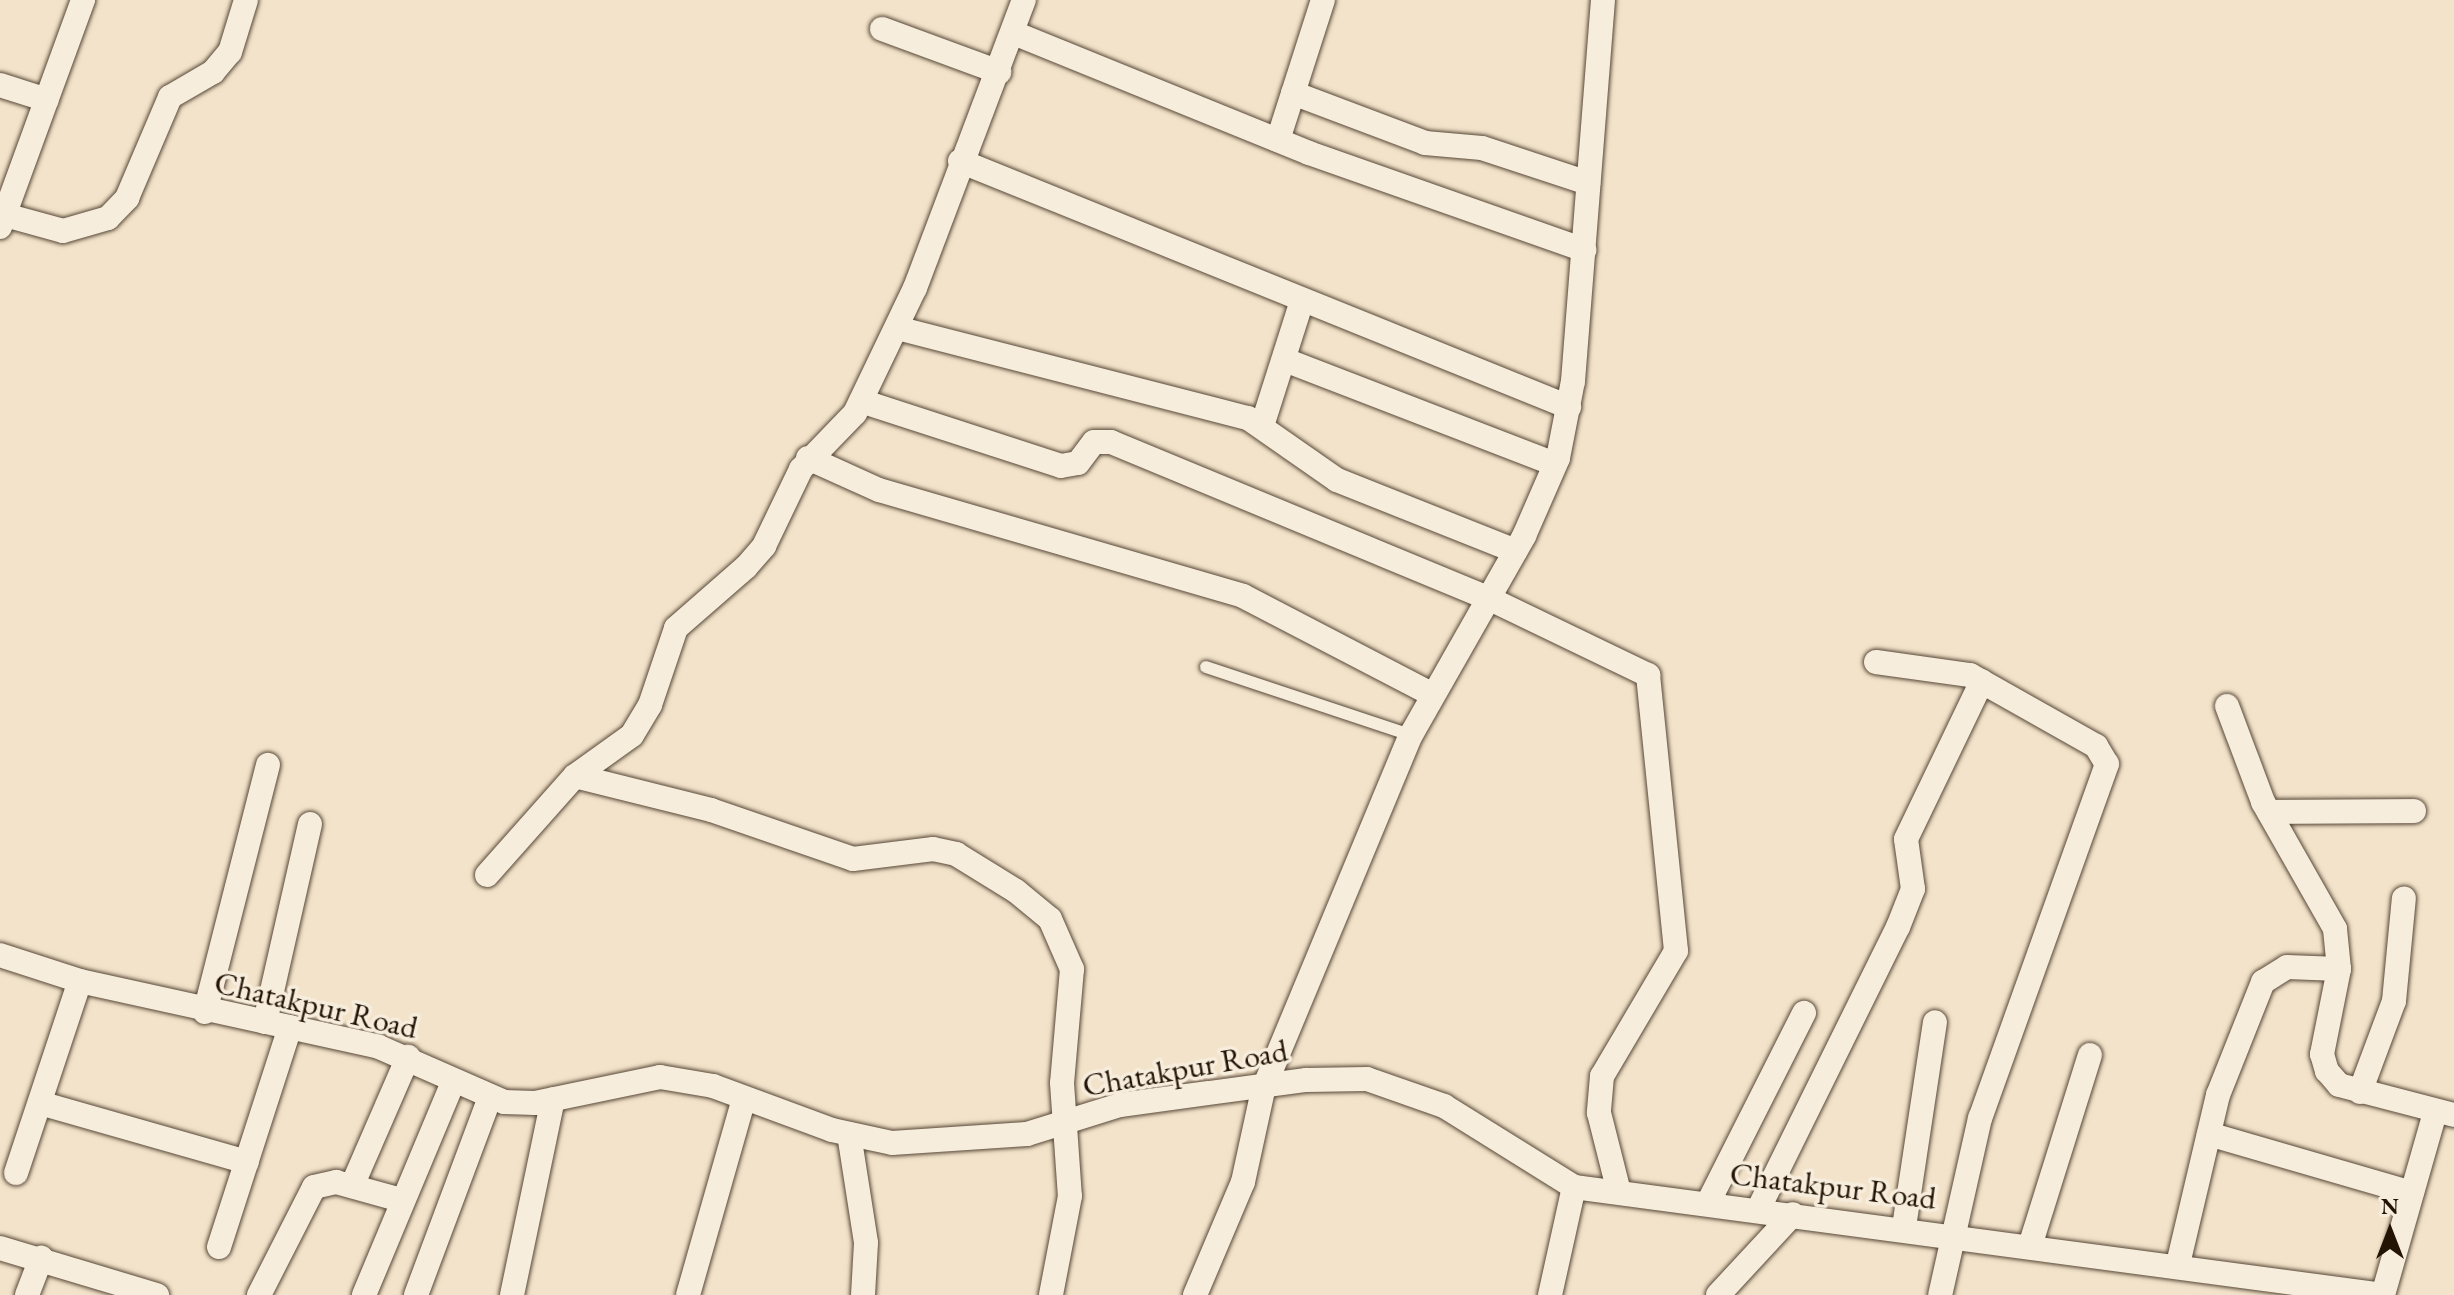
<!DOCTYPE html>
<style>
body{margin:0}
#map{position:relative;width:2454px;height:1295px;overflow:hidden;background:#f3e3ca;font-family:"EB Garamond",serif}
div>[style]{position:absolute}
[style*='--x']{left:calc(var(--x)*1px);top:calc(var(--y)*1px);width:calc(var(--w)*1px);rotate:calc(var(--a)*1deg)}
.roads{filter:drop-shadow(0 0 2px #564736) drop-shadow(0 0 2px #564736)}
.service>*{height:12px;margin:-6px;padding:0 6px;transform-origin:6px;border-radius:6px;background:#f7eddd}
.minor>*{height:24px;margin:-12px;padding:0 12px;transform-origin:12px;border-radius:12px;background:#f7eddd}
span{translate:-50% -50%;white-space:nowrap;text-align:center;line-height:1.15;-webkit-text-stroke:7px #f7eddd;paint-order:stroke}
.street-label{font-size:32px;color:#221305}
.north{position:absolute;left:2350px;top:1191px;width:80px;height:80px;-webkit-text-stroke:6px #f7eddd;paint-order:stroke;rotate:0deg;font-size:22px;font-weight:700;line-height:32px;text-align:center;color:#221305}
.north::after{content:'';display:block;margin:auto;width:28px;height:36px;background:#221305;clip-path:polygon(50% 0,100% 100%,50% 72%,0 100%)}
</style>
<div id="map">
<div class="roads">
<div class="service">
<i style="--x:1206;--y:667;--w:216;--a:18.4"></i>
</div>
<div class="minor">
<i style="--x:882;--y:29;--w:125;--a:20.2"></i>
<i style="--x:1016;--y:34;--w:316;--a:22.1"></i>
<i style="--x:1309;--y:153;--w:292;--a:19.4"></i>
<i style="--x:0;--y:85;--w:49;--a:17.7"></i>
<i style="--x:1293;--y:93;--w:141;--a:20.7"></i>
<i style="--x:1425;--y:143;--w:57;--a:5"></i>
<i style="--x:1482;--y:148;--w:112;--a:18.3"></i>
<i style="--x:1278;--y:140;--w:147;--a:-72.2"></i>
<i style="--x:960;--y:161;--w:657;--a:22"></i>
<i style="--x:5;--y:215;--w:60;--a:15.4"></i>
<i style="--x:63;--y:231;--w:47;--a:-16.1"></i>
<i style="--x:108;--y:218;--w:28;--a:-46"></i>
<i style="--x:127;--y:198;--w:110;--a:-66.9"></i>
<i style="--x:170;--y:97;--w:50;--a:-30.2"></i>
<i style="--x:213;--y:72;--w:26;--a:-50"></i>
<i style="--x:230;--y:52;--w:54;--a:-72.9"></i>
<i style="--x:0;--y:227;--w:242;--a:-69.9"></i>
<i style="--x:897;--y:328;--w:362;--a:14.4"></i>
<i style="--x:1248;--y:418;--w:108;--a:34.9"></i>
<i style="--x:1337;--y:480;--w:192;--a:21.7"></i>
<i style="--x:1285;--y:360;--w:289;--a:21.1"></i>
<i style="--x:861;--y:401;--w:210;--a:18"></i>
<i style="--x:1061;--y:466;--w:17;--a:-10"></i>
<i style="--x:1078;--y:463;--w:26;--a:-53"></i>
<i style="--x:1094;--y:442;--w:17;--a:0"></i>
<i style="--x:1111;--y:442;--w:408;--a:22.5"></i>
<i style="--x:1488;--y:598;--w:178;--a:25.7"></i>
<i style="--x:1648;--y:675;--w:277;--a:84.2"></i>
<i style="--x:1676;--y:951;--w:145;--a:120.6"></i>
<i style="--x:1602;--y:1076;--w:37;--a:95"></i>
<i style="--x:1599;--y:1113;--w:81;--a:75.8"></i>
<i style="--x:1262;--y:426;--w:131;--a:-72.3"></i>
<i style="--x:808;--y:458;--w:78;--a:24.3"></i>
<i style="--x:879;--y:490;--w:379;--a:16.2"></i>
<i style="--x:1243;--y:596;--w:212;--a:27.5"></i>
<i style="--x:1876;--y:662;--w:95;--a:7.9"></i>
<i style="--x:1970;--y:675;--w:145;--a:29.4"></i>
<i style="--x:2096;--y:746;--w:21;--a:59"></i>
<i style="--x:2107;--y:764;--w:376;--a:109.7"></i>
<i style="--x:1980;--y:1118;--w:181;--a:102.7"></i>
<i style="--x:2227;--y:706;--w:103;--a:69.4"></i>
<i style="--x:2263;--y:802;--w:146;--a:60.4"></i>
<i style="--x:2335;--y:929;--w:40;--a:84.3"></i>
<i style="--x:2339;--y:969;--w:87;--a:101.3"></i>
<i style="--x:2322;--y:1054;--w:18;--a:74"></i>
<i style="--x:2327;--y:1071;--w:18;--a:49"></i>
<i style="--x:2339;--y:1085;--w:119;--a:14.6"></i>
<i style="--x:575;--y:776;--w:70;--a:-35.7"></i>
<i style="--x:632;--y:735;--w:35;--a:-59"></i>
<i style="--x:650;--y:705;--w:81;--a:-71.3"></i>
<i style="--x:676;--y:628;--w:93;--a:-41.1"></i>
<i style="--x:746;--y:567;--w:28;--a:-49"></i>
<i style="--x:764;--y:546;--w:85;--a:-64.3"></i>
<i style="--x:801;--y:469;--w:78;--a:-46"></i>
<i style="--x:855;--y:413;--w:139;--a:-64.4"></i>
<i style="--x:915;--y:288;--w:308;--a:-69.3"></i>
<i style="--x:2269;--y:812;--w:145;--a:-0.4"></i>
<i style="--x:487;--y:875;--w:132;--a:-48.4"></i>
<i style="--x:575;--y:776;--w:140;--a:14"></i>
<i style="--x:711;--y:810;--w:150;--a:19"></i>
<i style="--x:853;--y:859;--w:81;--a:-7.1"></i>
<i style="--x:933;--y:849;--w:24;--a:12"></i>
<i style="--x:956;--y:854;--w:70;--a:31.7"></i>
<i style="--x:1016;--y:891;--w:44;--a:39.5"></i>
<i style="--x:1050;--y:919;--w:55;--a:66.3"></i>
<i style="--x:1072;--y:969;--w:114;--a:95"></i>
<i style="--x:1062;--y:1083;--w:113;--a:86"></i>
<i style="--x:1070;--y:1196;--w:101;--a:100.9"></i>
<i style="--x:0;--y:955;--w:84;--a:18"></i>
<i style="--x:80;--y:981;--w:306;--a:12.4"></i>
<i style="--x:379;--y:1047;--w:137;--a:23.7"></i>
<i style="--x:504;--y:1102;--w:31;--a:2"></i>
<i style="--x:535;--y:1103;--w:128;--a:-11.7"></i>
<i style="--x:660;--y:1077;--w:54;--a:9.6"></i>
<i style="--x:713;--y:1086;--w:127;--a:20.3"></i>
<i style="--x:832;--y:1130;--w:61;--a:12.2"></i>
<i style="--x:892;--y:1143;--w:135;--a:-3.8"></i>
<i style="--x:1027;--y:1134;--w:97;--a:-17.3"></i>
<i style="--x:1120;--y:1105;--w:188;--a:-7.7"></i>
<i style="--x:1306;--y:1080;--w:61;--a:-0.9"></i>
<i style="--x:1367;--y:1079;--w:82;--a:19.3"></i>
<i style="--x:1444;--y:1106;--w:153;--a:31.9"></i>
<i style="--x:1574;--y:1187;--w:816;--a:7.6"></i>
<i style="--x:205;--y:1012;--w:255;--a:-75.7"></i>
<i style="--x:265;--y:1022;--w:203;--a:-77.2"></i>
<i style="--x:2360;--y:1092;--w:97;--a:-69.5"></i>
<i style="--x:2394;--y:1001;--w:103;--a:-84.5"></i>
<i style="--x:40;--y:1103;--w:215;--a:15.9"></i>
<i style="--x:849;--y:1134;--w:110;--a:81.1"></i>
<i style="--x:866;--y:1243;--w:52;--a:93.3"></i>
<i style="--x:2209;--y:1134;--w:211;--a:16.2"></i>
<i style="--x:16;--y:1173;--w:202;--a:-71.6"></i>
<i style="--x:352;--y:1186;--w:141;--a:-66.5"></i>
<i style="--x:1708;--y:1203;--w:213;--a:-63.2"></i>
<i style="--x:1758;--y:1210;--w:316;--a:-63.7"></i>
<i style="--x:1898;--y:927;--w:41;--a:-68.5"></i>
<i style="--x:1913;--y:889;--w:50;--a:-98"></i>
<i style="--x:1906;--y:839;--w:175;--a:-64.3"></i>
<i style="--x:1904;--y:1227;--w:207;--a:-81.4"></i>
<i style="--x:2031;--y:1243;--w:197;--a:-72.6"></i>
<i style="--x:219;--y:1247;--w:231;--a:-72.1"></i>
<i style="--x:0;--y:1248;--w:164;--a:16.7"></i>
<i style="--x:2178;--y:1264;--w:174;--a:-76.7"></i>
<i style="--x:2218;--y:1095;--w:122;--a:-68.3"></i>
<i style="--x:2263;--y:982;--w:28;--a:-32"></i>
<i style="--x:2287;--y:967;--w:52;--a:2.2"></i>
<i style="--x:27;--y:1295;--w:40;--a:-69"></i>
<i style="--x:259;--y:1295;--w:121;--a:-63"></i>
<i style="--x:314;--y:1187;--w:23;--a:-13"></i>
<i style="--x:336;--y:1182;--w:67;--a:15.5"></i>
<i style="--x:364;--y:1295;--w:231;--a:-67.3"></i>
<i style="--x:416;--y:1295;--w:211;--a:-69.5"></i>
<i style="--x:512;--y:1295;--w:200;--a:-78.2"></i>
<i style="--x:688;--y:1295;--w:204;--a:-74.1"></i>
<i style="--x:1195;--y:1295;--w:123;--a:-67"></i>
<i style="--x:1243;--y:1182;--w:94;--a:-77.7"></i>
<i style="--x:1263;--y:1090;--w:385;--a:-67.4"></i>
<i style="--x:1411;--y:735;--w:229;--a:-60.4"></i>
<i style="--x:1524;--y:536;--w:85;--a:-66.4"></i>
<i style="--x:1558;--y:458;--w:78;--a:-79"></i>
<i style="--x:1573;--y:381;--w:382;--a:-85.5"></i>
<i style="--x:1550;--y:1295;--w:111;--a:-77.5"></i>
<i style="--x:1718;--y:1295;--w:110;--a:-47.2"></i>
<i style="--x:2383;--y:1295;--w:190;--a:-74.1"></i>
</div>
</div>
<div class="street-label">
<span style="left:316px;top:1005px;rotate:13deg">Chatakpur Road</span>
<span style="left:1185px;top:1068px;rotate:-10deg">Chatakpur Road</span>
<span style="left:1833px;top:1186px;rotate:7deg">Chatakpur Road</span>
</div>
<div class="north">N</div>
</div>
